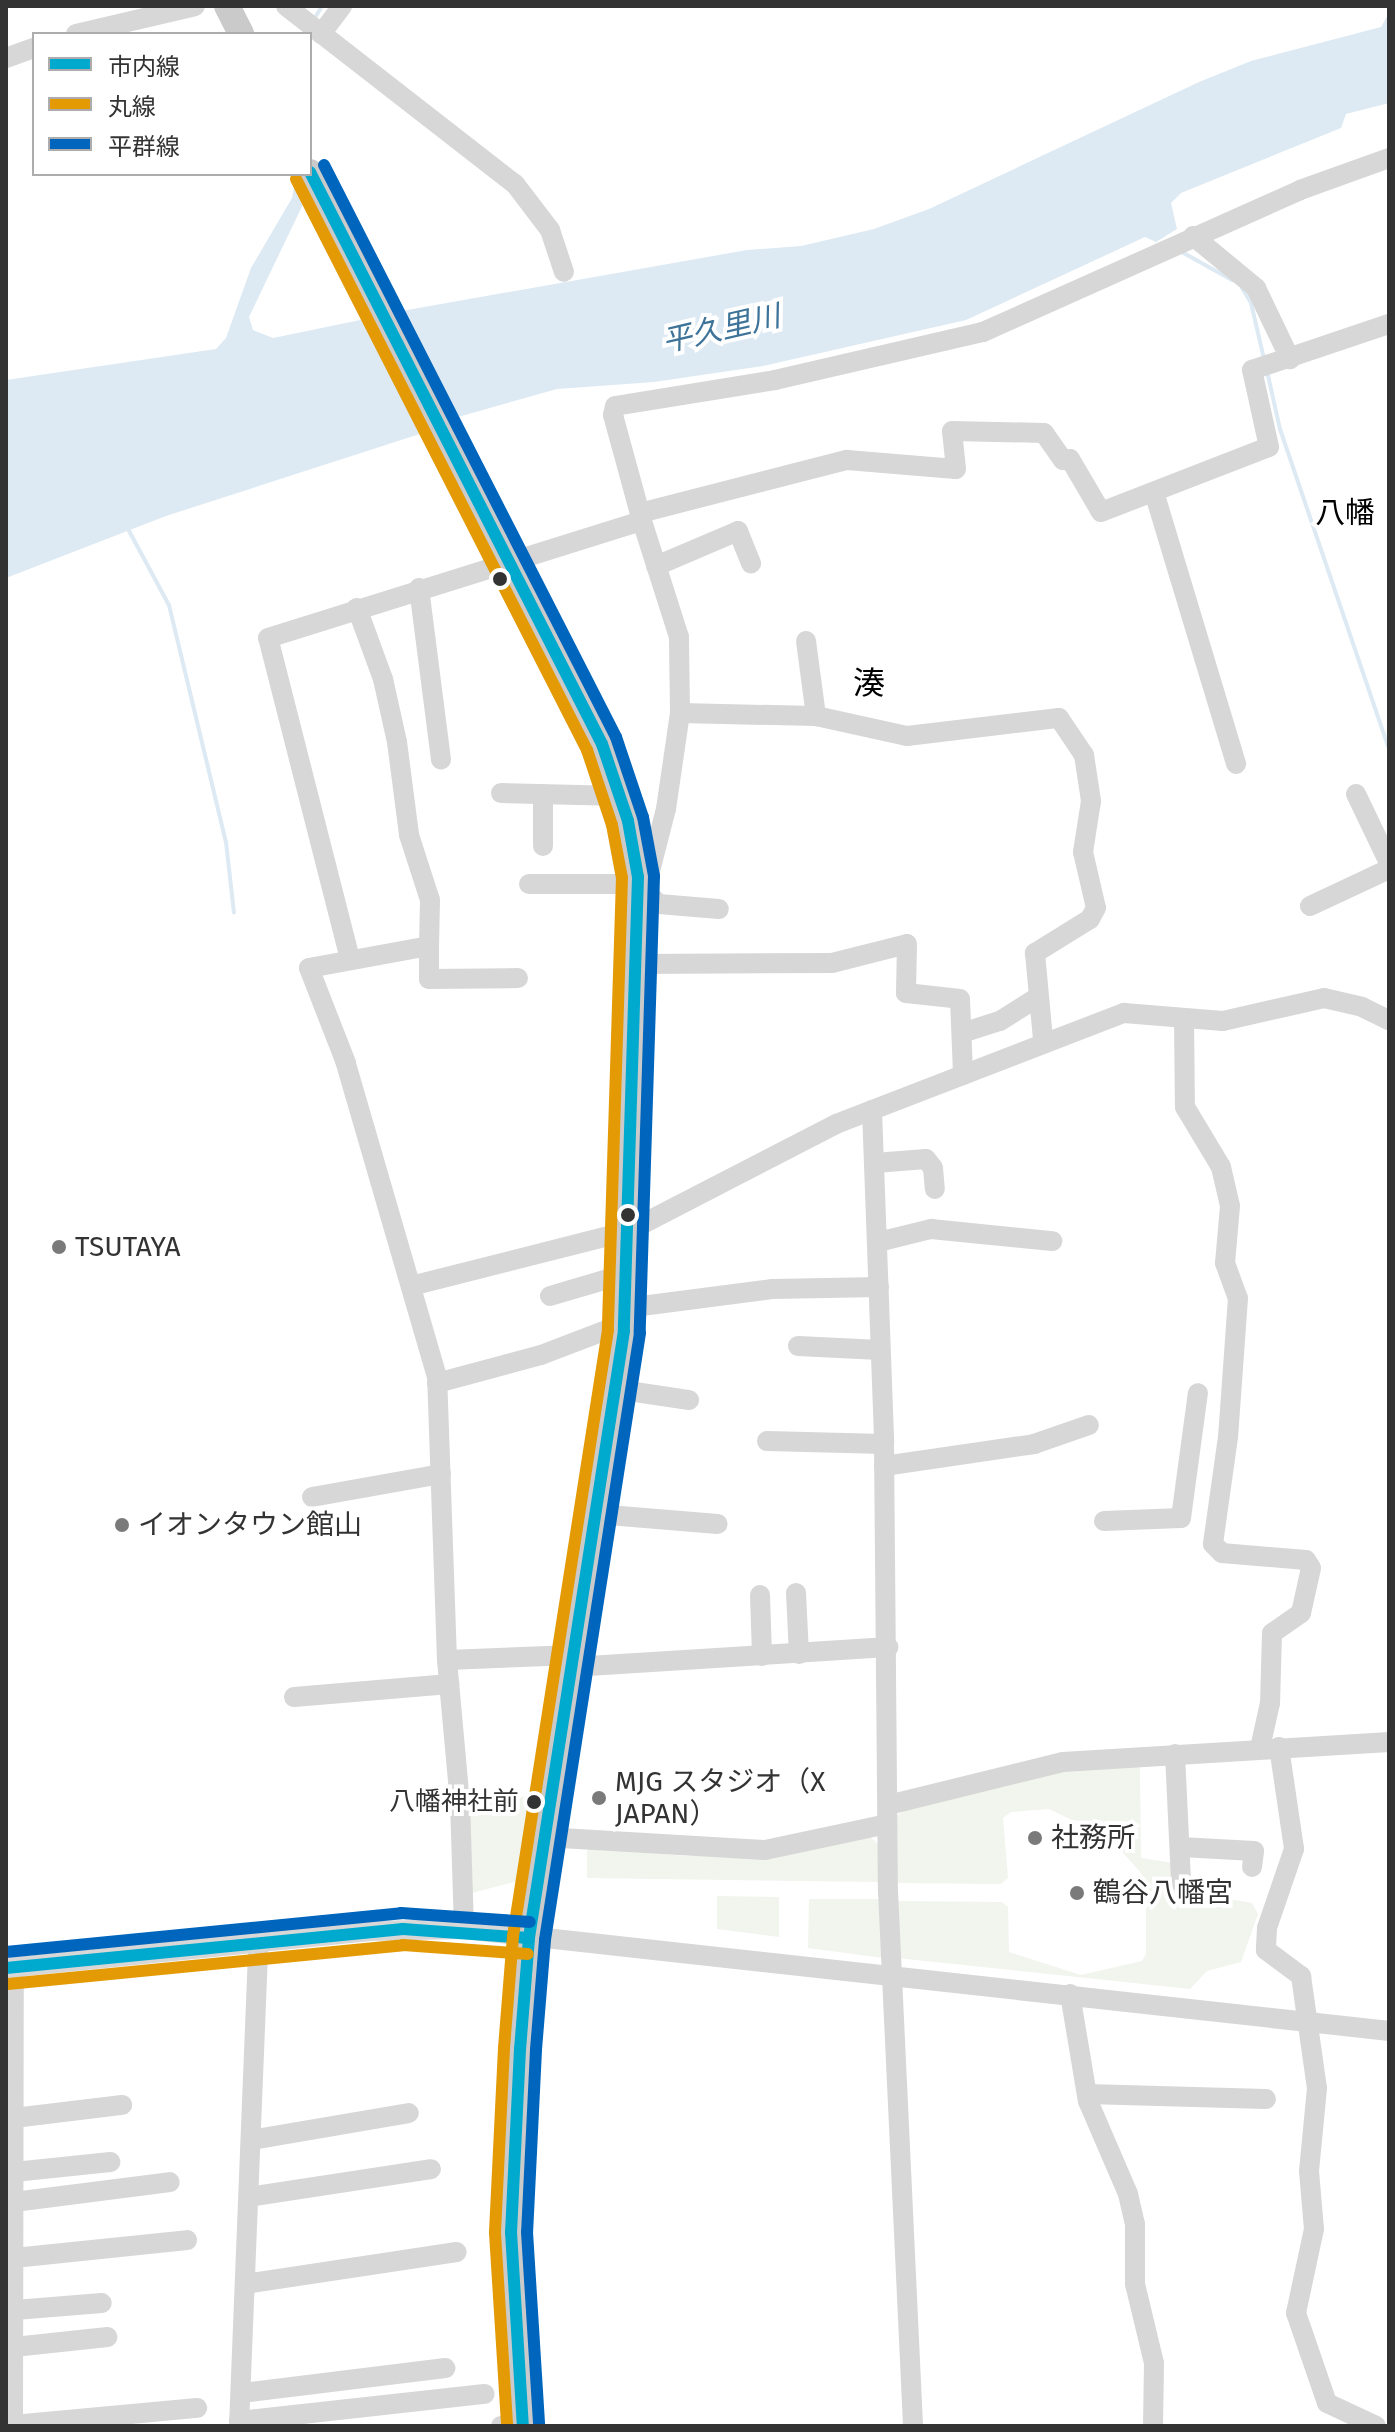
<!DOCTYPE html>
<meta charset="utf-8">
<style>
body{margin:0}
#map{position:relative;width:1395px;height:2432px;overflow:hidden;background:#fff;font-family:"Fira Sans","Noto Sans JP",sans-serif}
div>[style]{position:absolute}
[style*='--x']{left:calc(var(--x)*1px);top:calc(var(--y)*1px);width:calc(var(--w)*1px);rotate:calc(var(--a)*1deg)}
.green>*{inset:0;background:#f1f5ed}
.water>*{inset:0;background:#ddeaf3}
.stream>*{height:4px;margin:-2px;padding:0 2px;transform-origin:2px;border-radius:2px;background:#ddeaf3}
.minor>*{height:20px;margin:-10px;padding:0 10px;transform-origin:10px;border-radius:10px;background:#d7d7d7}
.major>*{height:26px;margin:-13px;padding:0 13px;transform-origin:13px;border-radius:13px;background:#cacaca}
.bus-1>*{height:12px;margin:-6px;padding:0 6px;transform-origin:6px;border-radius:6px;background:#00a9ce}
.bus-2>*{height:12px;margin:-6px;padding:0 6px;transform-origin:6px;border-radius:6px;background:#e39a05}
.bus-3>*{height:12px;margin:-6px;padding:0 6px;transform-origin:6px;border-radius:6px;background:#0065bd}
.dots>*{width:22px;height:22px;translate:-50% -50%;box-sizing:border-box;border:4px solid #fff;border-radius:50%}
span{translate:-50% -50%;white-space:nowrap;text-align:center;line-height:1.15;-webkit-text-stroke:8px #fff;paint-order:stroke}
.bus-label{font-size:26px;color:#333}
.right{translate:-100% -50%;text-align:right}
.poi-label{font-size:28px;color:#333}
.left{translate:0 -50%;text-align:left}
.water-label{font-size:30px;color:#3d7398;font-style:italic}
.neighbourhood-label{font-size:30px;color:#000}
.quarter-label{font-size:32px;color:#000}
.frame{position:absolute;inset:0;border:8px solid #333;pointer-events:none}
.legend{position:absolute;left:32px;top:32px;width:280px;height:144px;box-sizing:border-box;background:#fff;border:2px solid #adadad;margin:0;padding:10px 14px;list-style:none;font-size:24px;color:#333}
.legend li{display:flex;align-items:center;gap:16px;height:40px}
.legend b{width:40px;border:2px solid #adadad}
</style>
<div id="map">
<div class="green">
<i style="clip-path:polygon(1134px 1762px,1140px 1769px,1141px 1858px,1173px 1863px,1182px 1891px,1252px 1903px,1258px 1914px,1241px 1962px,1207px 1971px,1190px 1989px,897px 1958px,895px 1901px,1002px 1902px,1008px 1907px,1009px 1952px,1081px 1975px,1142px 1961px,1146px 1954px,1146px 1879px,1111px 1839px,1049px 1809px,1011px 1812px,1003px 1818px,1008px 1878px,1001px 1884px,895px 1883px,893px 1819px,912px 1803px,1063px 1766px)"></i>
<i style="clip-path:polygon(533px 1796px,530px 1810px,540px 1811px,529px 1878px,472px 1893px,464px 1801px)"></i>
<i style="clip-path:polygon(868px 1835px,879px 1845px,880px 1882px,587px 1878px,587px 1847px,686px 1856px,765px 1856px)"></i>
<i style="clip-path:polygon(717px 1896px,779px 1897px,779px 1937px,717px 1929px)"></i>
<i style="clip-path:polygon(809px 1899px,880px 1899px,883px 1958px,808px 1948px)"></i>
</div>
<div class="water">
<i style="clip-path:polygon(1389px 13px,1389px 103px,1346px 114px,1341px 128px,1181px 193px,1171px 203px,1177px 229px,1156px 242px,1145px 237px,966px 320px,763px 366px,654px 382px,557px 389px,451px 419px,396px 312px,747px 250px,801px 246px,874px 229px,929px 209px,1199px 82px,1251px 61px,1381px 27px)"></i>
<i style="clip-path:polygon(296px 176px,307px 196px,249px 317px,253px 330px,273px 338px,370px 318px,429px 431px,166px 516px,6px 578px,6px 380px,216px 349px,226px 338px,251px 268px,292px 198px)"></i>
</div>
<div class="stream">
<i style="--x:313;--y:21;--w:17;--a:-59"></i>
<i style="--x:1180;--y:251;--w:60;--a:29.1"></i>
<i style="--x:1242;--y:288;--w:17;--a:59"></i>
<i style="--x:1251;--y:303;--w:57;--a:76.9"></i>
<i style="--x:1267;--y:371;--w:59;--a:77.4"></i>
<i style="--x:1280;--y:429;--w:335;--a:71.2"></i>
<i style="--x:128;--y:529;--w:86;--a:61.7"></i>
<i style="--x:169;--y:605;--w:244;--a:76.5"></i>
<i style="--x:226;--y:842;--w:71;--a:83.6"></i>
</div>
<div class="minor">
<i style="--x:286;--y:6;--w:290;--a:37.9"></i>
<i style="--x:515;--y:184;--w:58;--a:52.7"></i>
<i style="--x:550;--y:230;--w:44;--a:71.6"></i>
<i style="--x:76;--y:34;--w:122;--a:-13.2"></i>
<i style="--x:321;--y:34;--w:35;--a:-53"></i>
<i style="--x:6;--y:58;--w:30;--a:-20"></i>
<i style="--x:1193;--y:236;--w:82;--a:39.5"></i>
<i style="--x:1256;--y:288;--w:79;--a:64.4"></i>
<i style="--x:1154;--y:492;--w:284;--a:73.2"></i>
<i style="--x:640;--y:513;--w:214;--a:-14.4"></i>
<i style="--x:847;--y:460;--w:109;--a:4.7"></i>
<i style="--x:956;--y:469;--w:38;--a:-96"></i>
<i style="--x:952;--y:431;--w:92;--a:1.2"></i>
<i style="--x:1044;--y:433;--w:33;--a:55"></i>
<i style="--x:1063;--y:460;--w:7;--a:-8"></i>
<i style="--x:1070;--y:459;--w:61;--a:59.7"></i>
<i style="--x:1101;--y:512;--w:180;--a:-21.2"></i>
<i style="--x:1269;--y:447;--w:79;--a:-102.4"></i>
<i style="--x:1252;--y:370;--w:145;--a:-18.6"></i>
<i style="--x:656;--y:566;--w:89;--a:-23.1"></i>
<i style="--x:738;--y:531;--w:35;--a:68"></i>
<i style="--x:419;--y:588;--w:173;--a:82.7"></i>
<i style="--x:357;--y:608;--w:76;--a:69.9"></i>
<i style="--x:383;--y:679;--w:65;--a:77.5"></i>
<i style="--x:397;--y:742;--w:94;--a:82.6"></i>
<i style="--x:409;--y:835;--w:68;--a:72.1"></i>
<i style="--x:430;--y:900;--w:46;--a:91.2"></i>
<i style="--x:806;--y:641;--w:76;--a:82.4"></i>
<i style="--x:680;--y:713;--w:136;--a:1.3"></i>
<i style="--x:816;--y:716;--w:93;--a:12.4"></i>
<i style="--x:907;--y:736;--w:153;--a:-6.8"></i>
<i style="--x:1059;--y:718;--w:45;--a:56"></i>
<i style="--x:1084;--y:755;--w:47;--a:81.3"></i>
<i style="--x:1091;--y:801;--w:52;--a:98.9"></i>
<i style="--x:1083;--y:852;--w:57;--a:76.9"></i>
<i style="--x:1096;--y:908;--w:13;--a:119"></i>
<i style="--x:1090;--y:919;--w:65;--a:148.3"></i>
<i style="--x:1035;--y:953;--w:87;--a:84.7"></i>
<i style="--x:501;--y:793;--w:119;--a:1.4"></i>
<i style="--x:1356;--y:794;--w:76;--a:64.4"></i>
<i style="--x:543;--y:846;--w:52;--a:-90"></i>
<i style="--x:529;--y:884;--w:109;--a:0"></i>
<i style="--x:638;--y:884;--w:14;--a:-39"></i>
<i style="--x:649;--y:875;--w:68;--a:-75.6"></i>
<i style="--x:666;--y:809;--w:97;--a:-81.7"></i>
<i style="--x:680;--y:713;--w:76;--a:-90.8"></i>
<i style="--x:679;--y:637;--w:122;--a:-107.7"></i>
<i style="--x:642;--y:521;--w:110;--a:-105.3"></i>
<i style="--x:613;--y:415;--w:9;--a:-77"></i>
<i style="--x:615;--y:406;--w:162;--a:-9.2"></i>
<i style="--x:775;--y:380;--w:213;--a:-13"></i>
<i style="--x:983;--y:332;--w:347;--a:-24.1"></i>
<i style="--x:1300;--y:190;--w:95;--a:-19.8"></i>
<i style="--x:638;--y:884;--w:29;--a:44"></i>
<i style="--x:659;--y:904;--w:60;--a:4.8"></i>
<i style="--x:1310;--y:906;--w:87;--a:-25.1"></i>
<i style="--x:350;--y:959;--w:331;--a:-104.3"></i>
<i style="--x:268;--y:638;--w:392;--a:-17.4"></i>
<i style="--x:638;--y:964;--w:194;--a:-0.3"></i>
<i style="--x:832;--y:963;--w:77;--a:-14.2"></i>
<i style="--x:907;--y:944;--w:49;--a:91.2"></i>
<i style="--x:906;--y:993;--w:54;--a:6.3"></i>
<i style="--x:960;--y:999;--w:76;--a:87.7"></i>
<i style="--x:1184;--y:1018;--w:89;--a:89.4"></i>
<i style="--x:1185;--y:1107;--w:70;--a:59"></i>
<i style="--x:1221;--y:1167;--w:40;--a:77"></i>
<i style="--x:1230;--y:1206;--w:57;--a:95"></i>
<i style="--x:1225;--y:1263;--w:37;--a:70"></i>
<i style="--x:1238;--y:1298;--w:139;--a:94.1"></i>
<i style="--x:1228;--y:1437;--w:108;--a:98"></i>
<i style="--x:1213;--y:1544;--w:13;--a:45"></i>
<i style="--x:1222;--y:1553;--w:84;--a:4.8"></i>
<i style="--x:1306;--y:1560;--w:9;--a:58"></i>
<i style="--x:1311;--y:1568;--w:46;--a:102.5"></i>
<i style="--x:1301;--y:1613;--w:35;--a:145"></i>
<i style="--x:1272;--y:1633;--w:70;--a:91.6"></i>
<i style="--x:1270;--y:1703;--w:46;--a:102.5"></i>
<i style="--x:962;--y:1033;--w:40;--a:-18"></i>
<i style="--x:1000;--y:1021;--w:45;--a:-32.3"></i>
<i style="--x:872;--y:1110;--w:334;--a:87.9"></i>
<i style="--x:884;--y:1444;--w:447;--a:89.5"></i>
<i style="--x:888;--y:1891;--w:536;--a:87.32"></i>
<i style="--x:875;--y:1163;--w:51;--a:-4.5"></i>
<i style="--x:926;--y:1159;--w:11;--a:52"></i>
<i style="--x:933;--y:1168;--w:21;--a:85"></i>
<i style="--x:878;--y:1242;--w:55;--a:-13.8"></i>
<i style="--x:931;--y:1229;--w:122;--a:5.7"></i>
<i style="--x:411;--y:1286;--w:225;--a:-14.2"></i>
<i style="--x:629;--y:1231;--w:233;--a:-27.3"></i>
<i style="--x:836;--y:1124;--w:309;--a:-21.1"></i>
<i style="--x:1124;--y:1013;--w:99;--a:4.6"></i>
<i style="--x:1223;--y:1021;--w:104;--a:-12.8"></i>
<i style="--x:1324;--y:998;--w:39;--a:13"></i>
<i style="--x:1362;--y:1007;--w:30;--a:26"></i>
<i style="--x:550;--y:1296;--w:81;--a:-16.4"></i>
<i style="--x:626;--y:1308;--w:147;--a:-7.4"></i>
<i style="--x:772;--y:1289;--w:107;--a:-1.1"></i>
<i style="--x:798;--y:1346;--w:82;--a:2.8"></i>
<i style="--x:437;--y:1383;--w:108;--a:-15.1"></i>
<i style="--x:541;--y:1355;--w:90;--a:-20.9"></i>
<i style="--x:615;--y:1389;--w:75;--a:8.5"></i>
<i style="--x:767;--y:1441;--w:117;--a:1.5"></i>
<i style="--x:884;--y:1466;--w:152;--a:-8.3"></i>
<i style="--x:1034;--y:1444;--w:58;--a:-19.1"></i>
<i style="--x:312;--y:1497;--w:131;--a:-10.1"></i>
<i style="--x:596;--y:1514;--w:122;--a:4.7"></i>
<i style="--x:1104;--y:1521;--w:77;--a:-2.2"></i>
<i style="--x:1181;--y:1518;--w:126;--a:-82.3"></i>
<i style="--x:796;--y:1593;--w:61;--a:87.2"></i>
<i style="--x:760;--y:1595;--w:61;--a:88.1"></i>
<i style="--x:447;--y:1660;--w:283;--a:-92"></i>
<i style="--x:437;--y:1377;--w:327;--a:-106.2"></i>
<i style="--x:346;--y:1063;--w:102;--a:-111.3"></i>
<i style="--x:309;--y:968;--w:122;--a:-10.4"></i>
<i style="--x:429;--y:946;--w:33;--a:90"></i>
<i style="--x:429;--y:979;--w:89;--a:-0.6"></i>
<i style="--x:572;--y:1667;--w:317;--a:-3.6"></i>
<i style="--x:294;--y:1697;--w:156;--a:-4.8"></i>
<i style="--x:1279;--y:1747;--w:103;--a:81.6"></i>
<i style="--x:1294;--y:1849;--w:83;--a:108.9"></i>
<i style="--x:1267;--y:1928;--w:22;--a:93"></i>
<i style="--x:1266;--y:1950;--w:44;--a:36.6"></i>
<i style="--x:1301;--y:1976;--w:113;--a:81.9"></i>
<i style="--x:1317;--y:2088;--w:83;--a:95.5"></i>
<i style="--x:1309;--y:2171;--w:58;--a:85.1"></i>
<i style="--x:1314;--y:2229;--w:86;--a:102.1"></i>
<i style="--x:1296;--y:2313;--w:95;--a:71"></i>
<i style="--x:1327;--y:2403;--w:54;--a:25.1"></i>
<i style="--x:1175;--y:1754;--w:129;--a:87.3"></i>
<i style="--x:888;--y:1805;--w:180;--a:-13.8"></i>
<i style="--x:1063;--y:1762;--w:327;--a:-3.5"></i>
<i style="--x:544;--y:1837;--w:221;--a:3.4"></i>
<i style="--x:765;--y:1850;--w:125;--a:-12"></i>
<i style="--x:1181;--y:1847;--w:73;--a:3.1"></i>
<i style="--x:1254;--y:1851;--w:16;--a:97"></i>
<i style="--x:464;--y:1929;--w:126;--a:-91.8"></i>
<i style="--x:460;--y:1803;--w:144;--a:-95.2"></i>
<i style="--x:447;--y:1660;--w:127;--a:-2.3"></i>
<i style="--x:6;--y:1968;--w:364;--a:-5.8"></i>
<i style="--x:368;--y:1931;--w:96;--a:-1.2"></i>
<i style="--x:464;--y:1929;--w:931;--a:6.29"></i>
<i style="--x:1070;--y:1994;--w:109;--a:80.5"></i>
<i style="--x:1088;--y:2101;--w:101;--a:66.7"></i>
<i style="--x:1128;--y:2194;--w:31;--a:77"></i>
<i style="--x:1135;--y:2224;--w:60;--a:90"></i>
<i style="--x:1135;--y:2284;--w:81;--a:76.5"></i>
<i style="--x:1154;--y:2363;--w:63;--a:90.9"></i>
<i style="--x:1087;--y:2094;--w:179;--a:1.6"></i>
<i style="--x:14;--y:2118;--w:109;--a:-6.9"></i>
<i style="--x:251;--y:2140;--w:160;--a:-9.7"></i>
<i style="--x:14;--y:2172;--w:97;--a:-5.9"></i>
<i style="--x:249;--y:2197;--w:184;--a:-8.7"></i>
<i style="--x:14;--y:2202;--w:157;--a:-7.3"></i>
<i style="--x:14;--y:2258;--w:174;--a:-5.9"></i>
<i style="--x:245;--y:2284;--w:214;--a:-8.6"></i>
<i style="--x:15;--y:2310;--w:87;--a:-4.6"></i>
<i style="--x:14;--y:2347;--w:94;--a:-6.1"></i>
<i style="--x:242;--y:2393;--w:205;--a:-7"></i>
<i style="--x:239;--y:2421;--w:247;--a:-6.3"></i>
<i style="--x:13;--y:2425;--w:185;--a:-5.3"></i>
<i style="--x:13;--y:2426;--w:460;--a:-89.9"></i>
<i style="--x:239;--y:2426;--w:482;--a:-87.7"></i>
<i style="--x:501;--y:2426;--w:22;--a:-5"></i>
</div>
<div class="major">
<i style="--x:227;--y:6;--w:31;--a:63"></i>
<i style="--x:310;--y:172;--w:642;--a:62.96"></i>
<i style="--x:602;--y:744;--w:81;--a:71.3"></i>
<i style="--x:628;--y:821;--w:57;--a:79.9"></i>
<i style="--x:638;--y:877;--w:454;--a:91.8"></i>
<i style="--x:624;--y:1331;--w:614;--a:98.9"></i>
<i style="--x:529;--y:1938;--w:111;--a:94.6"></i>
<i style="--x:520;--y:2049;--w:183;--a:92.8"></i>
<i style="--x:511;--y:2232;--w:194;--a:86.5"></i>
</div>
<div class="bus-1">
<i style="--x:310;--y:172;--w:642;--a:62.96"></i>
<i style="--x:602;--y:744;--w:81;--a:71.3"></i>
<i style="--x:628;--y:821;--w:57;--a:79.9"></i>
<i style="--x:638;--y:877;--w:454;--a:91.8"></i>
<i style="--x:624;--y:1331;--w:614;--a:98.9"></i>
<i style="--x:529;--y:1938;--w:111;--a:94.6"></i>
<i style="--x:520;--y:2049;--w:183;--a:92.8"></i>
<i style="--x:511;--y:2232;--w:194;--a:86.5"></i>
<i style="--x:6;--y:1968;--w:399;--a:-5.6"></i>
<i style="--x:403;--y:1929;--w:126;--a:4.1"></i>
</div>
<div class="bus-2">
<i style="--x:296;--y:179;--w:641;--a:63"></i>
<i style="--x:587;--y:750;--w:79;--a:71.6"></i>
<i style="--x:612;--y:825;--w:54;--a:79.3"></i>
<i style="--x:622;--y:878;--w:452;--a:91.8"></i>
<i style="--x:608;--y:1330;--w:613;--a:98.91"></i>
<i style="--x:513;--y:1936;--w:112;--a:94.6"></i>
<i style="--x:504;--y:2048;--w:185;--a:92.8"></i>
<i style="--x:495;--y:2233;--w:193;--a:86.4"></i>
<i style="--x:8;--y:1984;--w:397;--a:-5.6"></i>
<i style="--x:403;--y:1945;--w:125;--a:4.1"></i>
</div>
<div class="bus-3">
<i style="--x:324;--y:165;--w:642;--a:62.96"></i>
<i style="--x:616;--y:737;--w:84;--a:71.4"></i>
<i style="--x:643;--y:817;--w:60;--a:79.4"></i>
<i style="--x:654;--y:876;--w:457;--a:91.8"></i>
<i style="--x:640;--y:1333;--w:614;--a:98.9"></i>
<i style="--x:545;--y:1940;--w:110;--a:94.7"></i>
<i style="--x:536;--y:2050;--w:182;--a:92.8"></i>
<i style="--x:527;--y:2232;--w:193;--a:86.4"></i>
<i style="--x:6;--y:1952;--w:397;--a:-5.6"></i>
<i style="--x:401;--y:1913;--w:129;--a:4"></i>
</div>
<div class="dots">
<i style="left:500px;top:579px;background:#333"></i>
<i style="left:628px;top:1215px;background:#333"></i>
<i style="left:59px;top:1247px;background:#7a7a7a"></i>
<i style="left:122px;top:1525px;background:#7a7a7a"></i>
<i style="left:599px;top:1798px;background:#7a7a7a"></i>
<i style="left:534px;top:1802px;background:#333"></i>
<i style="left:1035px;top:1838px;background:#7a7a7a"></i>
<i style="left:1077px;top:1893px;background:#7a7a7a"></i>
</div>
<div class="bus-label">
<span class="right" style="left:519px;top:1802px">八幡神社前</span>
</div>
<div class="poi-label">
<span class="left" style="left:75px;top:1247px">TSUTAYA</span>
<span class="left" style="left:138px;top:1525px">イオンタウン館山</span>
<span class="left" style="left:615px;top:1798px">MJG スタジオ（X<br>JAPAN）</span>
<span class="left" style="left:1051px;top:1838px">社務所</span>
<span class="left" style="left:1093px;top:1893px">鶴谷八幡宮</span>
</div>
<div class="water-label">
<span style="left:721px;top:329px;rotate:-13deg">平久里川</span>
</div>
<div class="neighbourhood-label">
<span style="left:1345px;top:513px">八幡</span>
</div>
<div class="quarter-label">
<span style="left:869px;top:683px">湊</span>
</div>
<div class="frame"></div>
<ul class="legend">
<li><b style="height:10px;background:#00a9ce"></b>市内線</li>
<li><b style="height:10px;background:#e39a05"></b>丸線</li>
<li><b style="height:10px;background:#0065bd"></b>平群線</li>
</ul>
</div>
